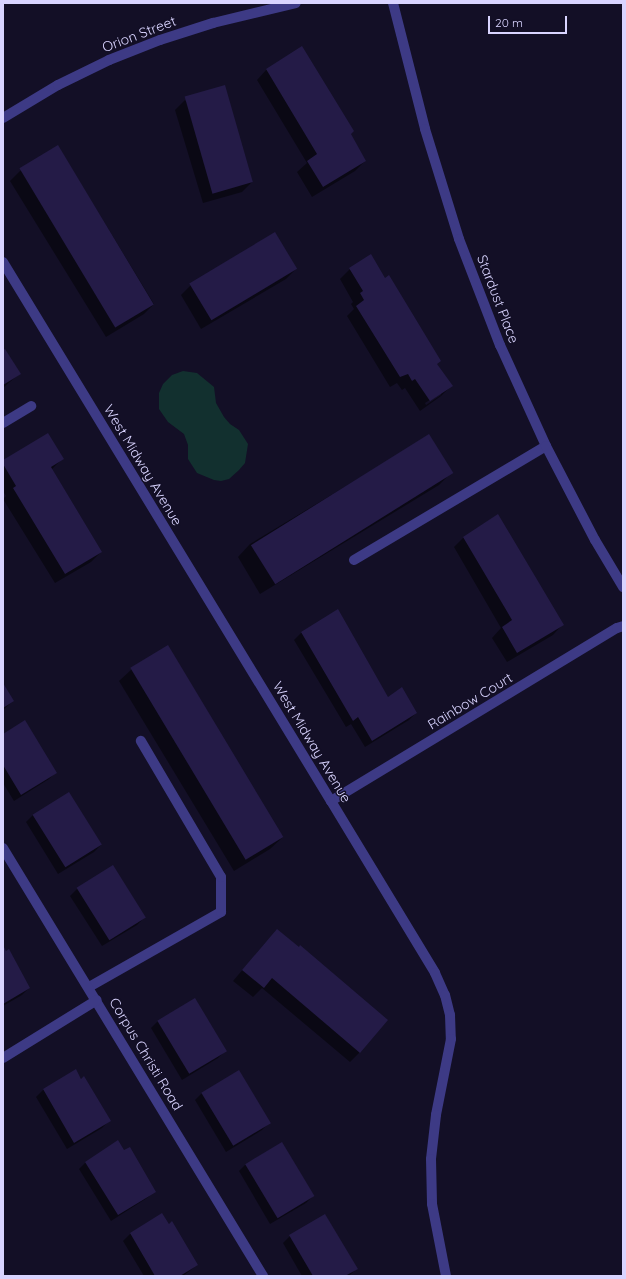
<!DOCTYPE html>
<style>
body{margin:0}
#map{position:relative;width:626px;height:1279px;overflow:hidden;background:#130f26;font-family:Quicksand,sans-serif}
div>[style]{position:absolute}
[style*='--x']{left:calc(var(--x)*1px);top:calc(var(--y)*1px);width:calc(var(--w)*1px);rotate:calc(var(--a)*1deg)}
.green>*{inset:0;background:#12302f}
.shadow>*{inset:0;background:#0007}
.building>*{inset:0;background:#241b47;transform-origin:0 0}
.service>*{height:10px;margin:-5px;padding:0 5px;transform-origin:5px;border-radius:5px;background:#3d3a85}
.minor>*{height:10px;margin:-5px;padding:0 5px;transform-origin:5px;border-radius:5px;background:#3d3a85}
.tertiary>*{height:10px;margin:-5px;padding:0 5px;transform-origin:5px;border-radius:5px;background:#3d3a85}
span{translate:-50% -50%;white-space:nowrap;text-align:center;line-height:1.15;-webkit-text-stroke:3px #130f26;paint-order:stroke}
.street-label{font-size:14px;color:#d9d4ff}
.frame{position:absolute;inset:0;border:4px solid #d9d4ff;pointer-events:none}
.scale{position:absolute;left:488px;top:16px;width:79px;height:18px;box-sizing:border-box;border:2px solid #d9d4ff;border-top:0;padding-left:5px;font-size:12px;line-height:14px;white-space:nowrap;color:#d9d4ff;-webkit-text-stroke:3px #130f26;paint-order:stroke}
</style>
<div id="map">
<div class="green">
<i style="clip-path:polygon(183px 371px,197px 373px,214px 387px,216px 403px,224px 417px,230px 424px,239px 430px,248px 444px,245px 463px,239px 470px,229px 479px,221px 481px,214px 480px,197px 473px,188px 459px,188px 445px,184px 434px,168px 422px,159px 409px,159px 393px,163px 384px,172px 375px)"></i>
</div>
<div class="shadow">
<i style="clip-path:polygon(267px 69px,350px 134px,365px 161px,355px 171px,312px 197px,297px 172px,307px 163px,257px 80px)"></i>
<i style="clip-path:polygon(185px 100px,252px 182px,242px 192px,203px 203px,175px 110px)"></i>
<i style="clip-path:polygon(58px 146px,154px 304px,144px 314px,106px 337px,10px 181px,20px 171px)"></i>
<i style="clip-path:polygon(296px 269px,286px 279px,201px 329px,181px 295px,191px 285px)"></i>
<i style="clip-path:polygon(evenodd,350px 269px,436px 364px,451px 386px,441px 396px,420px 411px,405px 388px,402px 390px,397px 383px,390px 387px,347px 316px,354px 309px,351px 304px,353px 302px,340px 279px,350px 269px,441px 393px,441px 395px,426px 405px,425px 403px,441px 393px)"></i>
<i style="clip-path:polygon(3px 351px,19px 374px,3px 388px)"></i>
<i style="clip-path:polygon(429px 436px,451px 473px,439px 485px,260px 594px,238px 557px,250px 544px)"></i>
<i style="clip-path:polygon(62px 459px,51px 470px,101px 552px,91px 562px,55px 583px,3px 499px,6px 496px,3px 491px,3px 461px)"></i>
<i style="clip-path:polygon(464px 537px,563px 624px,553px 635px,507px 662px,492px 638px,501px 628px,454px 547px)"></i>
<i style="clip-path:polygon(338px 611px,388px 698px,416px 713px,409px 720px,365px 747px,351px 724px,346px 727px,294px 640px,301px 633px)"></i>
<i style="clip-path:polygon(132px 669px,283px 837px,270px 849px,234px 871px,119px 681px)"></i>
<i style="clip-path:polygon(3px 685px,13px 701px,3px 710px)"></i>
<i style="clip-path:polygon(3px 735px,56px 772px,49px 779px,14px 801px,3px 783px)"></i>
<i style="clip-path:polygon(33px 815px,101px 845px,94px 852px,58px 874px,26px 822px)"></i>
<i style="clip-path:polygon(113px 867px,144px 918px,137px 925px,102px 946px,70px 896px,77px 889px)"></i>
<i style="clip-path:polygon(267px 941px,360px 1052px,350px 1062px,262px 988px,253px 997px,233px 981px)"></i>
<i style="clip-path:polygon(3px 947px,29px 988px,22px 995px,3px 1006px)"></i>
<i style="clip-path:polygon(158px 1021px,225px 1051px,218px 1058px,182px 1080px,151px 1028px)"></i>
<i style="clip-path:polygon(75px 1070px,109px 1121px,102px 1128px,67px 1149px,36px 1097px,43px 1090px)"></i>
<i style="clip-path:polygon(202px 1093px,269px 1123px,262px 1130px,226px 1152px,195px 1100px)"></i>
<i style="clip-path:polygon(282px 1143px,313px 1196px,306px 1203px,270px 1224px,239px 1171px,246px 1164px)"></i>
<i style="clip-path:polygon(124px 1151px,154px 1192px,147px 1198px,111px 1221px,79px 1169px,86px 1162px)"></i>
<i style="clip-path:polygon(162px 1214px,197px 1265px,183px 1276px,144px 1276px,123px 1241px,130px 1234px)"></i>
<i style="clip-path:polygon(325px 1215px,357px 1268px,349px 1276px,302px 1276px,283px 1243px,290px 1236px)"></i>
</div>
<div class="building">
<i style="clip-path:polygon(302px 46px,354px 131px,351px 134px,366px 161px,323px 187px,307px 161px,317px 154px,266px 69px)"></i>
<i style="left:225px;top:85px;width:101px;height:42px;rotate:74deg"></i>
<i style="left:58px;top:145px;width:186px;height:45px;rotate:59deg"></i>
<i style="left:275px;top:232px;width:43px;height:100px;rotate:59deg"></i>
<i style="clip-path:polygon(371px 254px,385px 278px,389px 275px,441px 361px,437px 364px,453px 386px,430px 401px,415px 379px,412px 381px,408px 374px,400px 377px,356px 306px,364px 300px,360px 293px,363px 291px,349px 268px)"></i>
<i style="clip-path:polygon(5px 349px,21px 374px,3px 385px,3px 350px)"></i>
<i style="clip-path:polygon(48px 433px,64px 459px,51px 467px,102px 552px,65px 574px,13px 488px,16px 486px,3px 464px,3px 460px)"></i>
<i style="left:429px;top:434px;width:46px;height:210px;rotate:58deg"></i>
<i style="clip-path:polygon(498px 514px,564px 625px,517px 653px,502px 627px,512px 620px,463px 537px)"></i>
<i style="clip-path:polygon(338px 609px,388px 697px,402px 687px,417px 713px,372px 741px,358px 717px,353px 721px,301px 632px)"></i>
<i style="left:168px;top:645px;width:224px;height:44px;rotate:59deg"></i>
<i style="clip-path:polygon(3px 683px,14px 701px,3px 708px)"></i>
<i style="clip-path:polygon(25px 720px,57px 773px,21px 795px,3px 765px,3px 734px)"></i>
<i style="left:69px;top:792px;width:62px;height:43px;rotate:58deg"></i>
<i style="left:113px;top:865px;width:62px;height:43px;rotate:58deg"></i>
<i style="clip-path:polygon(277px 929px,299px 947px,300px 945px,388px 1020px,360px 1053px,272px 978px,264px 988px,242px 970px)"></i>
<i style="clip-path:polygon(3px 945px,6px 951px,9px 949px,30px 988px,3px 1004px)"></i>
<i style="left:195px;top:998px;width:62px;height:44px;rotate:59deg"></i>
<i style="clip-path:polygon(76px 1069px,81px 1079px,84px 1076px,111px 1121px,74px 1143px,43px 1089px)"></i>
<i style="left:239px;top:1070px;width:62px;height:44px;rotate:59deg"></i>
<i style="clip-path:polygon(118px 1140px,124px 1150px,130px 1147px,156px 1192px,118px 1215px,85px 1162px)"></i>
<i style="left:282px;top:1142px;width:63px;height:43px;rotate:59deg"></i>
<i style="clip-path:polygon(162px 1213px,169px 1224px,172px 1221px,198px 1265px,180px 1276px,155px 1276px,130px 1233px)"></i>
<i style="clip-path:polygon(325px 1214px,358px 1269px,345px 1276px,313px 1276px,289px 1235px)"></i>
</div>
<div class="service">
<i style="--x:3;--y:423;--w:33;--a:-31"></i>
<i style="--x:354;--y:560;--w:223;--a:-30.7"></i>
<i style="--x:89;--y:987;--w:152;--a:-29.6"></i>
<i style="--x:221;--y:912;--w:35;--a:-90"></i>
<i style="--x:221;--y:877;--w:158;--a:-120.5"></i>
</div>
<div class="minor">
<i style="--x:393;--y:3;--w:130;--a:75.7"></i>
<i style="--x:425;--y:129;--w:115;--a:72.8"></i>
<i style="--x:459;--y:239;--w:114;--a:68.9"></i>
<i style="--x:500;--y:345;--w:111;--a:65.5"></i>
<i style="--x:546;--y:446;--w:106;--a:62.5"></i>
<i style="--x:595;--y:540;--w:55;--a:59.2"></i>
<i style="--x:3;--y:118;--w:64;--a:-31"></i>
<i style="--x:58;--y:85;--w:57;--a:-26.1"></i>
<i style="--x:109;--y:60;--w:55;--a:-21.4"></i>
<i style="--x:160;--y:40;--w:56;--a:-17.8"></i>
<i style="--x:213;--y:23;--w:85;--a:-13.5"></i>
<i style="--x:331;--y:801;--w:334;--a:-31.2"></i>
<i style="--x:617;--y:628;--w:6;--a:-18"></i>
<i style="--x:3;--y:848;--w:501;--a:58.72"></i>
<i style="--x:3;--y:1058;--w:110;--a:-31.7"></i>
</div>
<div class="tertiary">
<i style="--x:3;--y:262;--w:631;--a:58.68"></i>
<i style="--x:331;--y:801;--w:201;--a:58.8"></i>
<i style="--x:435;--y:973;--w:24;--a:66"></i>
<i style="--x:445;--y:995;--w:21;--a:76"></i>
<i style="--x:450;--y:1015;--w:24;--a:88"></i>
<i style="--x:451;--y:1039;--w:77;--a:101.2"></i>
<i style="--x:436;--y:1115;--w:44;--a:96.5"></i>
<i style="--x:431;--y:1159;--w:45;--a:88.7"></i>
<i style="--x:432;--y:1204;--w:73;--a:79"></i>
</div>
<div class="street-label">
<span style="left:139px;top:34px;rotate:-21deg">Orion Street</span>
<span style="left:498px;top:299px;rotate:69deg">Stardust Place</span>
<span style="left:143px;top:465px;rotate:59deg">West Midway Avenue</span>
<span style="left:470px;top:701px;rotate:-31deg">Rainbow Court</span>
<span style="left:312px;top:742px;rotate:59deg">West Midway Avenue</span>
<span style="left:146px;top:1054px;rotate:59deg">Corpus Christi Road</span>
</div>
<div class="frame"></div>
<div class="scale">20 m</div>
</div>
